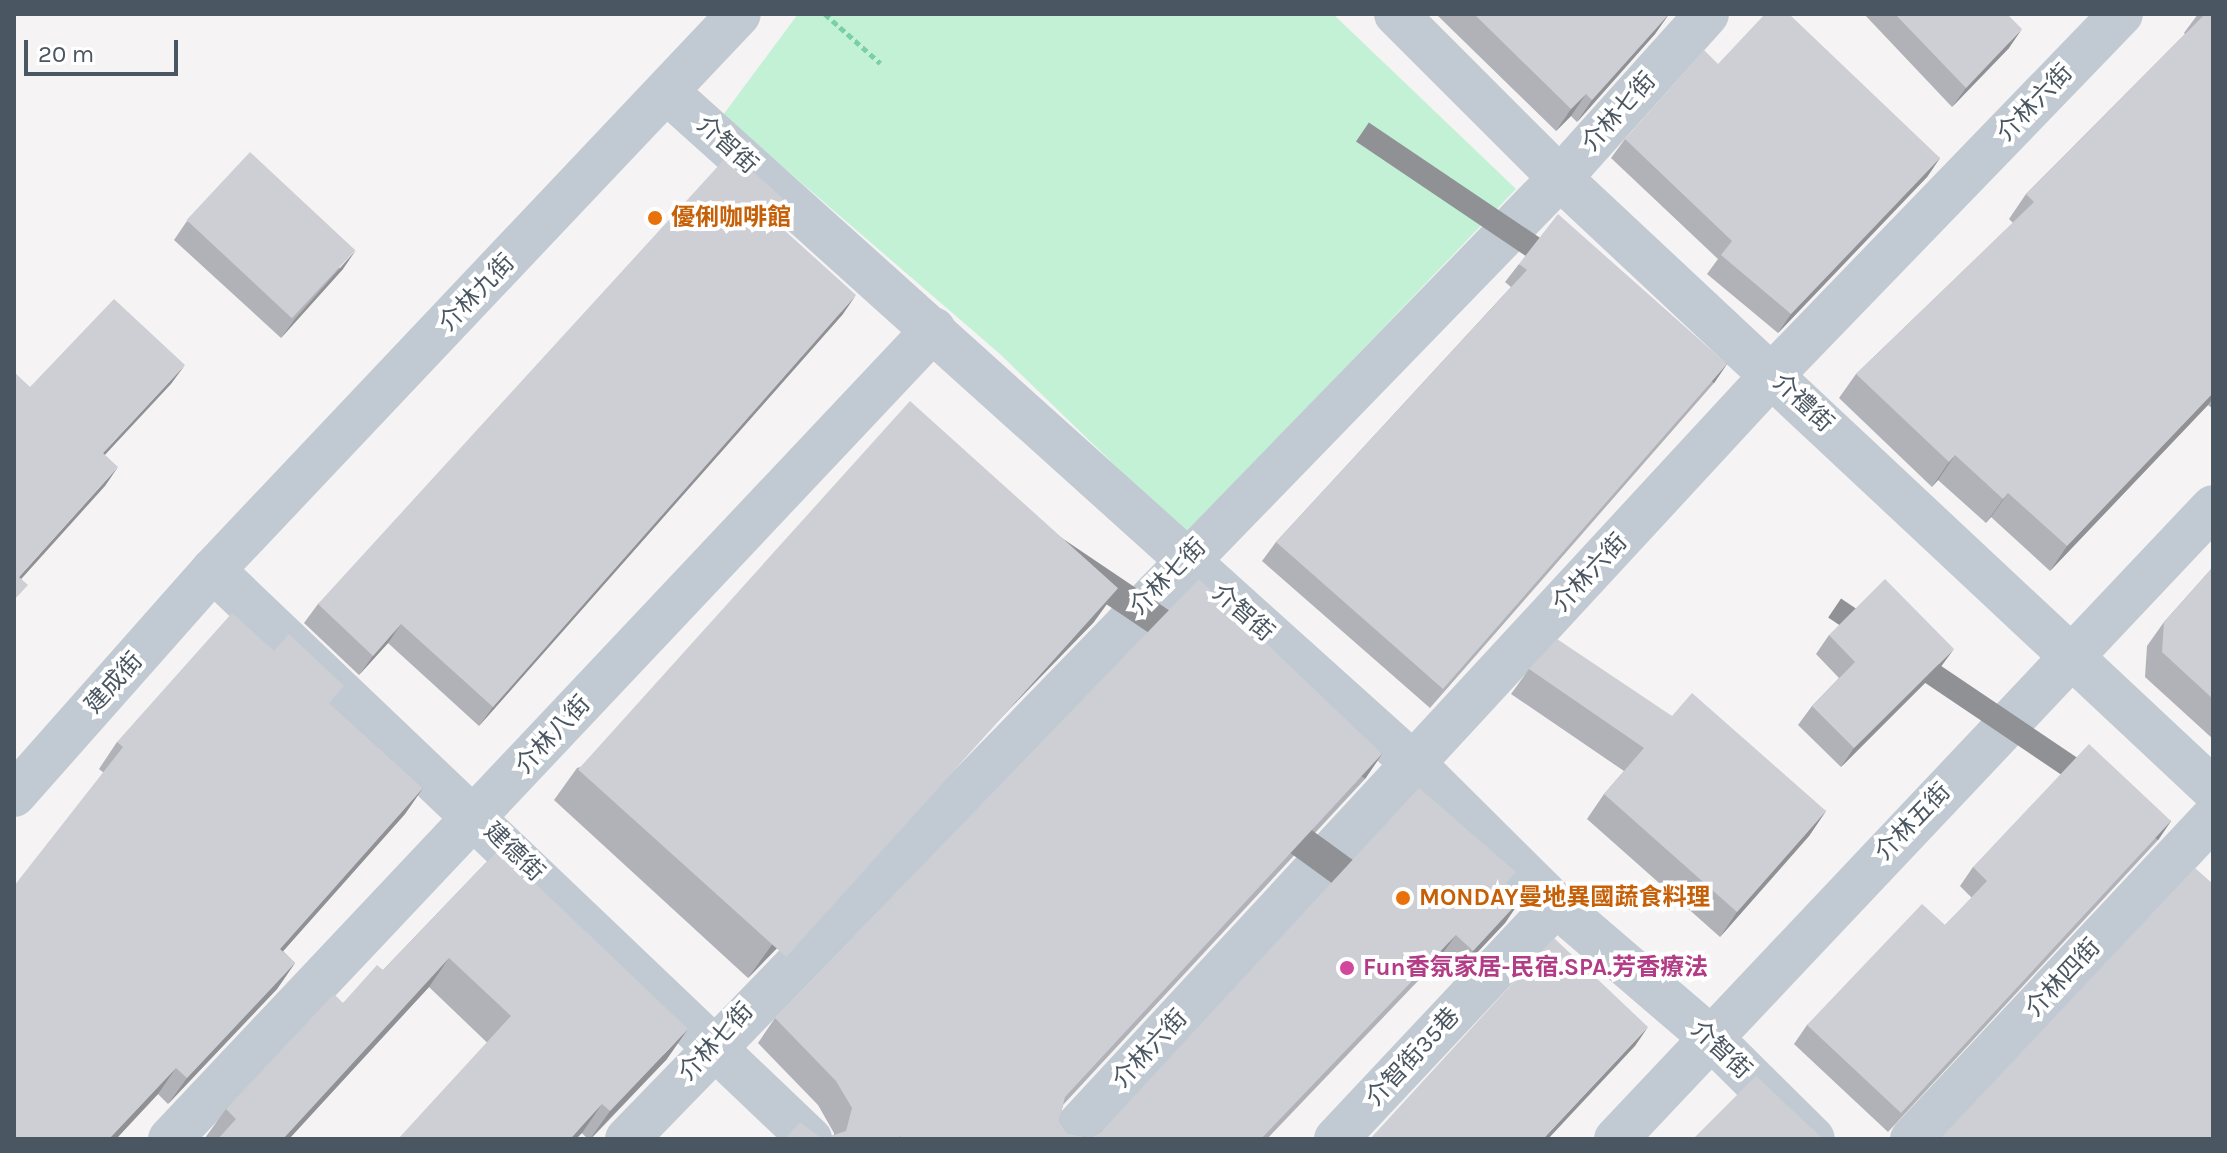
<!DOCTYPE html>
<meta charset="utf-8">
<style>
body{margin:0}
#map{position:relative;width:2227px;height:1153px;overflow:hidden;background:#f5f3f3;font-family:Karla,"Noto Sans TC",sans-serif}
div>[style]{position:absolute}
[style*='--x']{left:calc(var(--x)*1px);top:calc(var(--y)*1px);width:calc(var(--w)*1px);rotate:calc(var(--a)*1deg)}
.green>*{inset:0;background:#c3f1d5}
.path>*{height:5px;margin-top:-2.5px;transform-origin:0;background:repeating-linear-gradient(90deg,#7ad0a6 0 6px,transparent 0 10px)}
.street>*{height:44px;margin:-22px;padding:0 22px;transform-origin:22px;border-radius:22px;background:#c1cad2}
.wall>*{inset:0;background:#b0b2b7}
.shaded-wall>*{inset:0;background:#909195;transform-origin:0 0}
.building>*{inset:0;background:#cdcfd5;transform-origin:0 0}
.dots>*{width:22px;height:22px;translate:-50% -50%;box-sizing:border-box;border:4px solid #fff;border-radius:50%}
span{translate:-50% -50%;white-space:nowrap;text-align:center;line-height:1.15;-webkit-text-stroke:8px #fff;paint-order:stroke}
.street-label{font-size:24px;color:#4a5661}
.food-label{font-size:24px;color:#c56008;font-weight:700}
.left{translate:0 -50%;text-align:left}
.hotel-label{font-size:24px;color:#b23c85;font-weight:700}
.frame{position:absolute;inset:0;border:16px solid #4a5661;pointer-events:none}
.scale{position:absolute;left:24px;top:40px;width:154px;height:36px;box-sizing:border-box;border:4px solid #4a5661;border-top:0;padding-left:10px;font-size:24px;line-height:28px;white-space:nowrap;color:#4a5661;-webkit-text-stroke:6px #fff;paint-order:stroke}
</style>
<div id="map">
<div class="green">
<i style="clip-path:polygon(798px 14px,1333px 14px,1516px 189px,1186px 534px,1000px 354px,723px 115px)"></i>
</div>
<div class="path">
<i style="--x:825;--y:14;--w:74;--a:41.7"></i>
</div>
<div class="street">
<i style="--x:1396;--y:14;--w:232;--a:45"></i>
<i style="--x:1560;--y:178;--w:894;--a:43.1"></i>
<i style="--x:667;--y:92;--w:1006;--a:41.98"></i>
<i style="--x:1415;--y:765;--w:199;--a:44.8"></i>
<i style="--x:1556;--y:905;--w:201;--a:40.6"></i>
<i style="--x:1709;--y:1036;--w:146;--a:44.7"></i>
<i style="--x:213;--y:570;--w:825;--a:43.62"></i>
<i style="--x:14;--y:795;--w:300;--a:-48.5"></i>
<i style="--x:213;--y:570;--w:765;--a:-46.59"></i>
<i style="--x:170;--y:1139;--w:1113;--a:-46.67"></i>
<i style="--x:627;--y:1139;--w:1339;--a:-45.85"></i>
<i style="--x:1560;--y:178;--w:220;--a:-48.1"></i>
<i style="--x:1066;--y:1139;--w:1040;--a:-47.26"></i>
<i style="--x:1772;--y:375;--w:502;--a:-45.97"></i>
<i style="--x:1336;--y:1139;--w:321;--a:-46.8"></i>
<i style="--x:1616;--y:1139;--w:869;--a:-46.63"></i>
<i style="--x:1912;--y:1139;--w:441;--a:-46.9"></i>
</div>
<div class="wall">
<i style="clip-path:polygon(1436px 14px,1669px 14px,1655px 34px,1577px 122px,1571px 116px,1556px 131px)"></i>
<i style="clip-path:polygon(1864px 14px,2007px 14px,2009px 48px,1952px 107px)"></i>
<i style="clip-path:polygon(2198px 14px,2213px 14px,2213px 409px,2208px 405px,2050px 571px,1991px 517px,1986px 523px,1938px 480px,1932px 487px,1839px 398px,1856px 374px,2013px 223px,2009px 219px,2026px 194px,2185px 34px,2184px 33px)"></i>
<i style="clip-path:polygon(1718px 64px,1940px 158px,1927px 177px,1778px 333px,1707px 274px,1718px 259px,1611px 158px,1625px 139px)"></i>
<i style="clip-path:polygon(187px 221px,343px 269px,281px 338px,174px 240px)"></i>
<i style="clip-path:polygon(775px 222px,843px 314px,479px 726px,388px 643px,359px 675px,304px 623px,318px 604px)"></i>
<i style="clip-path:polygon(1519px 264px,1727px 364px,1714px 383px,1430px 708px,1262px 561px,1276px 542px,1511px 287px,1505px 282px)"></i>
<i style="clip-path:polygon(2213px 567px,2213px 739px,2145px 677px,2147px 646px,2164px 622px)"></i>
<i style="clip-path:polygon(1094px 622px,748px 978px,554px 800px,577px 768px)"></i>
<i style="clip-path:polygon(1829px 635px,1940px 668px,1841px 767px,1798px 725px,1812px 706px,1839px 678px,1816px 654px)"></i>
<i style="clip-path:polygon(1529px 669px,1672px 716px,1826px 811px,1809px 836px,1720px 937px,1587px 819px,1604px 794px,1624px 771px,1511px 694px)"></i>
<i style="clip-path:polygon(331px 705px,423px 788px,405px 814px,283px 951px,295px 963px,277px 989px,168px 1104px,158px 1094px,116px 1139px,14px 1139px,104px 773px,99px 769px,117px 742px)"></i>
<i style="clip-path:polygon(1382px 754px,1365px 779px,1063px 1105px,1059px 1121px,1067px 1133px,1090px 1138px,1507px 884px,1522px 898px,1505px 923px,1455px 976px,1438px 960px,1267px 1139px,785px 1139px,822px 1139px,834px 1135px,834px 1133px,818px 1105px,758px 1043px,775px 1018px)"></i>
<i style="clip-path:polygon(2171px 821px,2158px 840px,1888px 1132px,1794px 1044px,1807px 1025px,1945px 925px,1972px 898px,1960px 886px,1973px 867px)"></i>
<i style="clip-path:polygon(499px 849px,667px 1059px,591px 1139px,588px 1139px,429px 987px,289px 1139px,205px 1138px,226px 1109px,343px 1003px,383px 970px)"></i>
</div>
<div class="shaded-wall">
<i style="clip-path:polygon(1669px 14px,1655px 34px,1577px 122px,1592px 100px)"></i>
<i style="clip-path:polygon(2022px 29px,2009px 48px,1952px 107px,1966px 88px)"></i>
<i style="clip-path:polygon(1586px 94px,1571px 116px,1556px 131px,1571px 109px)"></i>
<i style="clip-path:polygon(1940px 158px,1927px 177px,1778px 333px,1791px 314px)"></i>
<i style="clip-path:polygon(356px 250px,343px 269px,281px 338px,295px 319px)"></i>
<i style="clip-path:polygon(856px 295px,843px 314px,479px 726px,493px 707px)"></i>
<i style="left:1727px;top:364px;width:23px;height:432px;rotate:124deg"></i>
<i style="clip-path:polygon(185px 365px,171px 384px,89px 472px,103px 453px)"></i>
<i style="clip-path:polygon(2213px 393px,2213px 398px,2208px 405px,2050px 571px,2067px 546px)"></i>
<i style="clip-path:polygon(1955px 455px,1938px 480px,1932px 487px,1949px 462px)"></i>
<i style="clip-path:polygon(118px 467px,105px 486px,14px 587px,19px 577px)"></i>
<i style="clip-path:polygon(2008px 493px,1991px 517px,1986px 523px,2003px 499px)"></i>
<i style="clip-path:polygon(1117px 590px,1094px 622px,748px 978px,771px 946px)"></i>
<i style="clip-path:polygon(401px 624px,388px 643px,359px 675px,373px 656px)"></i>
<i style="clip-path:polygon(1954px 649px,1940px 668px,1841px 767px,1854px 748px)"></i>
<i style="left:1382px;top:754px;width:30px;height:467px;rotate:124deg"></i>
<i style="clip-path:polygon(423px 788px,405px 814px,262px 975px,280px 949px)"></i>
<i style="clip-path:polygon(1826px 811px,1809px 836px,1720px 937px,1737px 912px)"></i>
<i style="left:2171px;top:821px;width:23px;height:398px;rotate:124deg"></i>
<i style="clip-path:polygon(1522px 898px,1505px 923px,1455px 976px,1473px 951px)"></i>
<i style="left:1456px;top:935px;width:31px;height:282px;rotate:126deg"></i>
<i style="clip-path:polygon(449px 958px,429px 987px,289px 1139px,283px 1139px)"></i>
<i style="clip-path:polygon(295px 963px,277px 989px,168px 1104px,187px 1078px)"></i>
<i style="clip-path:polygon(1648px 1027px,1635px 1046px,1548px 1139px,1543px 1139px)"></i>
<i style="clip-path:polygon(688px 1029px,667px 1059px,590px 1139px,610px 1111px)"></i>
<i style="clip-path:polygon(176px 1068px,158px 1094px,116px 1139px,109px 1139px)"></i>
<i style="clip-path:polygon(602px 1104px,582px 1133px,576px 1139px,570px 1139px)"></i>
</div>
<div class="building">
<i style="clip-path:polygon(1474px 14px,1669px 14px,1592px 100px,1586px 94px,1571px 109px)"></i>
<i style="clip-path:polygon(1765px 14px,1789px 14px,1940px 158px,1791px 314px,1721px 255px,1732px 241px,1625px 139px,1704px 50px,1718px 64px)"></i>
<i style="clip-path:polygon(1895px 14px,2007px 14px,2022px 29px,1966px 88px)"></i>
<i style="clip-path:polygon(2205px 14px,2213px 14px,2213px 393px,2067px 546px,2008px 493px,2003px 499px,1955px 455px,1949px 462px,1856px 374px,2034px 202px,2026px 194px)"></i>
<i style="left:250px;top:152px;width:144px;height:93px;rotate:43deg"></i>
<i style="clip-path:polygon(731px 152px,788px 203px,773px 220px,856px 295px,493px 707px,401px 624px,373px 656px,318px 604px)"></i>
<i style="clip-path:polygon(1558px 214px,1727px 364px,1443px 689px,1276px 542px,1527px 270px,1519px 264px)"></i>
<i style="clip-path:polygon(114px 299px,185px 365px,103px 453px,118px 467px,19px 577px,28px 585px,14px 600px,14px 372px,30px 387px)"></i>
<i style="left:910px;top:401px;width:280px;height:496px;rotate:42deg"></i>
<i style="clip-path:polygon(2213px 567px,2213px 699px,2162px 652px,2164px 622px)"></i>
<i style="clip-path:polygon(1199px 579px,1382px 754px,1065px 1097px,1059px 1121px,1067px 1133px,1090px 1138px,1102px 1131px,1419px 788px,1516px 872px,1506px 883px,1522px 898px,1473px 951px,1456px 935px,1261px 1139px,903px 1139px,900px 1136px,898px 1139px,785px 1139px,800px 1122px,822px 1139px,846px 1131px,852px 1108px,836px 1081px,775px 1018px)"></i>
<i style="clip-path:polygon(1885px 579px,1954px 649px,1854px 748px,1812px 706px,1855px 662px,1829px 635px)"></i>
<i style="clip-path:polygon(232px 613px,274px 651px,289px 634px,344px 686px,329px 703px,423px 788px,280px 949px,295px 963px,187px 1078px,176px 1068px,109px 1139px,14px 1139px,14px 886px,123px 747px,117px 742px)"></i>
<i style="clip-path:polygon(1557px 639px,1672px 716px,1692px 693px,1826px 811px,1737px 912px,1604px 794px,1644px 748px,1529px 669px)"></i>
<i style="clip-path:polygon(2089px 744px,2171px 821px,1901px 1113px,1807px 1025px,1922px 904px,1945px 925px,1987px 881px,1973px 867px)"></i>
<i style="clip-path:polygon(499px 849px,688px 1029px,610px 1111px,602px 1104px,570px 1139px,398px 1139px,511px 1016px,449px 958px,283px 1139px,218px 1139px,236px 1119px,226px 1109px,334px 994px,343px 1003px,377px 965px,383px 970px)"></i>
<i style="clip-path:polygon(2195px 868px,2213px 884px,2213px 1139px,1940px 1139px)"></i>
<i style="clip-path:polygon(1554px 938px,1648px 1027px,1543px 1139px,1370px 1139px)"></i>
<i style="clip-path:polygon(1756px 1076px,1823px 1139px,1693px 1139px)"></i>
</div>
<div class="dots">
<i style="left:655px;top:218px;background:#e8710a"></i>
<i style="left:1403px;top:898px;background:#e8710a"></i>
<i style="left:1347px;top:968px;background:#d1479c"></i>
</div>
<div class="street-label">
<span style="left:2035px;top:103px;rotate:-46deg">介林六街</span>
<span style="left:1619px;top:112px;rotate:-48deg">介林七街</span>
<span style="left:727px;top:145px;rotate:42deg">介智街</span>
<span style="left:477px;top:293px;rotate:-46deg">介林九街</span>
<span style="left:1803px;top:403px;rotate:43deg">介禮街</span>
<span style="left:1590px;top:573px;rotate:-47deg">介林六街</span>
<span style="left:1168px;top:577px;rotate:-45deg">介林七街</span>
<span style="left:1243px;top:613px;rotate:41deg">介智街</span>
<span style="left:114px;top:683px;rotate:-48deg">建成街</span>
<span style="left:553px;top:735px;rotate:-47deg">介林八街</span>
<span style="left:1913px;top:822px;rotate:-46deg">介林五街</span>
<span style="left:514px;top:852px;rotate:44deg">建德街</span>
<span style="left:2063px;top:978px;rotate:-47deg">介林四街</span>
<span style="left:716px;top:1042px;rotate:-47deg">介林七街</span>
<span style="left:1150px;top:1049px;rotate:-47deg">介林六街</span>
<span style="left:1721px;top:1050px;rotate:43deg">介智街</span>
<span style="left:1413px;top:1057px;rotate:-47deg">介智街35巷</span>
</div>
<div class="food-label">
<span class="left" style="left:671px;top:218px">優俐咖啡館</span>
<span class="left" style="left:1419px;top:898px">MONDAY曼地異國蔬食料理</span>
</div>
<div class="hotel-label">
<span class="left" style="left:1363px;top:968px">Fun香氛家居-民宿.SPA.芳香療法</span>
</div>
<div class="frame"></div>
<div class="scale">20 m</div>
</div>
